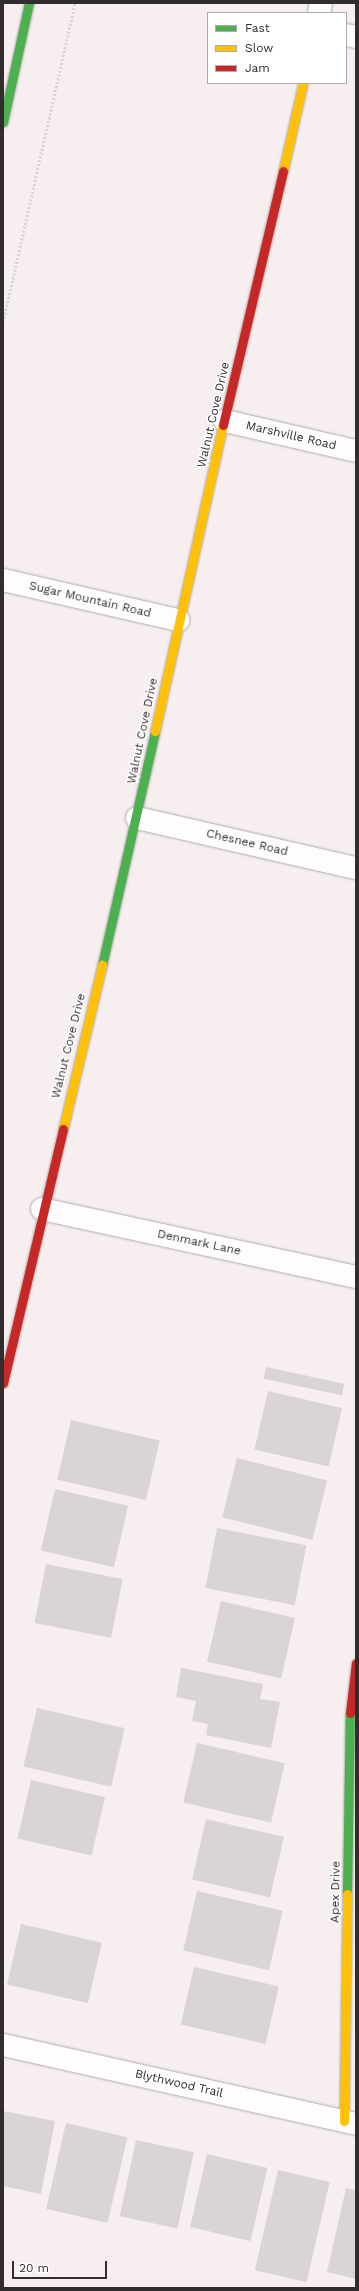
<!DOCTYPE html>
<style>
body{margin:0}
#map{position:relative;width:359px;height:2291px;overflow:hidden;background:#f6eeef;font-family:"Work Sans",sans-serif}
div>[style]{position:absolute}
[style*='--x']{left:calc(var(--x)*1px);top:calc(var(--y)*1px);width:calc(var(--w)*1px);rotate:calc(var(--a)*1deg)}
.building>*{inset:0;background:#dad4d5;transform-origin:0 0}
.path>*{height:2.5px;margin-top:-1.25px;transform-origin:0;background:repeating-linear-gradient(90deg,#d7d4d6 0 2px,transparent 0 4px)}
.roads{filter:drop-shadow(0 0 1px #b1aaab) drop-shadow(0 0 1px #b1aaab)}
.street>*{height:22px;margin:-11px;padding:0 11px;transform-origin:11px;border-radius:11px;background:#fefcfd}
.fast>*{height:9px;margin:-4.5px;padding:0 4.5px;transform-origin:4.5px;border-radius:4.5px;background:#4caf50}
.slow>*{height:9px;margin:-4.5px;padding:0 4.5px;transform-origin:4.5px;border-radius:4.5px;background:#ffc107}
.jam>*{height:9px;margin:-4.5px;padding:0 4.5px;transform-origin:4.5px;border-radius:4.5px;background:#c62828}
span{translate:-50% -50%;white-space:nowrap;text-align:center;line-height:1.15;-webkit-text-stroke:3px #fff;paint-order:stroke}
.street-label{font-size:12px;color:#322c2d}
.frame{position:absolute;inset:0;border:4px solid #322c2d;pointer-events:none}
.legend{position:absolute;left:207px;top:12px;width:140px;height:72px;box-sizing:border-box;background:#fff;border:1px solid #adabab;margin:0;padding:5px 7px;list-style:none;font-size:12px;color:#322c2d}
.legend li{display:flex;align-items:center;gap:8px;height:20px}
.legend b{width:20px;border:1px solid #adabab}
.scale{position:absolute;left:12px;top:2261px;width:95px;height:18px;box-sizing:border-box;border:2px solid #322c2d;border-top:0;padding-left:5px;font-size:12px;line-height:14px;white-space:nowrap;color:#322c2d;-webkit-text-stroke:3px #fff;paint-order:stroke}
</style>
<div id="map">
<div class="building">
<i style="left:266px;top:1367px;width:80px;height:12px;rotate:12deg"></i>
<i style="left:268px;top:1391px;width:76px;height:60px;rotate:13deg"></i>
<i style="left:71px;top:1420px;width:91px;height:61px;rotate:13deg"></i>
<i style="left:237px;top:1458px;width:93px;height:61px;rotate:14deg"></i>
<i style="left:55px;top:1489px;width:75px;height:63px;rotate:13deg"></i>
<i style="left:217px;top:1528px;width:91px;height:61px;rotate:11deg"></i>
<i style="left:46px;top:1564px;width:78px;height:60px;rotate:11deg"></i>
<i style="left:221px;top:1601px;width:76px;height:62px;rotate:13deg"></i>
<i style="clip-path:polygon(181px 1668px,263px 1684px,260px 1699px,280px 1702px,271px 1748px,206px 1735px,208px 1724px,192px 1721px,196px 1701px,176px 1697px)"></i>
<i style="left:37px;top:1708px;width:90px;height:60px;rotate:13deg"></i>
<i style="left:197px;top:1743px;width:90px;height:61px;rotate:13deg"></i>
<i style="left:31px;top:1780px;width:76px;height:60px;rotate:13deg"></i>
<i style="left:206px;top:1819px;width:80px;height:62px;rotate:13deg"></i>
<i style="left:197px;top:1891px;width:88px;height:61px;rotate:13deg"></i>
<i style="left:21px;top:1924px;width:83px;height:62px;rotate:13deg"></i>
<i style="left:194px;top:1967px;width:87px;height:59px;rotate:13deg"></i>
<i style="clip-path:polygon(3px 2111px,55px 2121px,41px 2194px,3px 2186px)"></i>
<i style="left:66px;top:2123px;width:63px;height:88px;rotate:13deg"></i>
<i style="left:136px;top:2140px;width:59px;height:78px;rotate:12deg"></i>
<i style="left:207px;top:2154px;width:62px;height:75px;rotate:13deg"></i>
<i style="left:278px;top:2170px;width:53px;height:103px;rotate:13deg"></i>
<i style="clip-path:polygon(346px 2188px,356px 2190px,356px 2279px,327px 2272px)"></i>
</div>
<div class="path">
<i style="--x:3;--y:322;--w:327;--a:-77.3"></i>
</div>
<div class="roads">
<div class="street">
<i style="--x:319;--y:13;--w:10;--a:-79"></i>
<i style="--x:346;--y:35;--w:10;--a:11"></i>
<i style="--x:225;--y:421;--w:134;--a:12.9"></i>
<i style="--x:3;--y:580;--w:180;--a:12.9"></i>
<i style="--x:137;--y:818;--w:225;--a:12.9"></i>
<i style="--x:42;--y:1209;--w:321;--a:12.2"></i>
<i style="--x:3;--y:2045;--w:362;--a:12.6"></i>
</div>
<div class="fast">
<i style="--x:3;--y:122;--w:122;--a:-77.7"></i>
<i style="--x:102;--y:965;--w:240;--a:-77.2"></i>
<i style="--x:347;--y:1894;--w:181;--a:-89.1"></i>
</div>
<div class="slow">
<i style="--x:283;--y:171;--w:90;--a:-77.2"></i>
<i style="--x:155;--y:731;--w:313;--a:-77.5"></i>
<i style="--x:63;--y:1129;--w:169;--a:-76.6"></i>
<i style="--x:344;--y:2121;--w:227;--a:-89.2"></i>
</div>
<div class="jam">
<i style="--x:223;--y:425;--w:261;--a:-76.7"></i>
<i style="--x:3;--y:1383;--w:261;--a:-76.7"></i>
<i style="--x:350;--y:1713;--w:50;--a:-83.2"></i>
</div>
</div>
<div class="street-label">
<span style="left:214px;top:415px;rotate:-77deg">Walnut Cove Drive</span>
<span style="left:291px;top:436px;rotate:13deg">Marshville Road</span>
<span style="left:90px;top:600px;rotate:13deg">Sugar Mountain Road</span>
<span style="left:143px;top:731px;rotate:-78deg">Walnut Cove Drive</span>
<span style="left:247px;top:843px;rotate:13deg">Chesnee Road</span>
<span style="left:69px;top:1046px;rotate:-76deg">Walnut Cove Drive</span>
<span style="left:199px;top:1243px;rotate:12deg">Denmark Lane</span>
<span style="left:336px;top:1892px;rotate:-89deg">Apex Drive</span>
<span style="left:179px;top:2084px;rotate:13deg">Blythwood Trail</span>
</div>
<div class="frame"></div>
<ul class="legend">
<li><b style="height:5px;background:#4caf50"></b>Fast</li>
<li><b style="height:5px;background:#ffc107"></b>Slow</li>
<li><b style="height:5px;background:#c62828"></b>Jam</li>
</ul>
<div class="scale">20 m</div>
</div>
